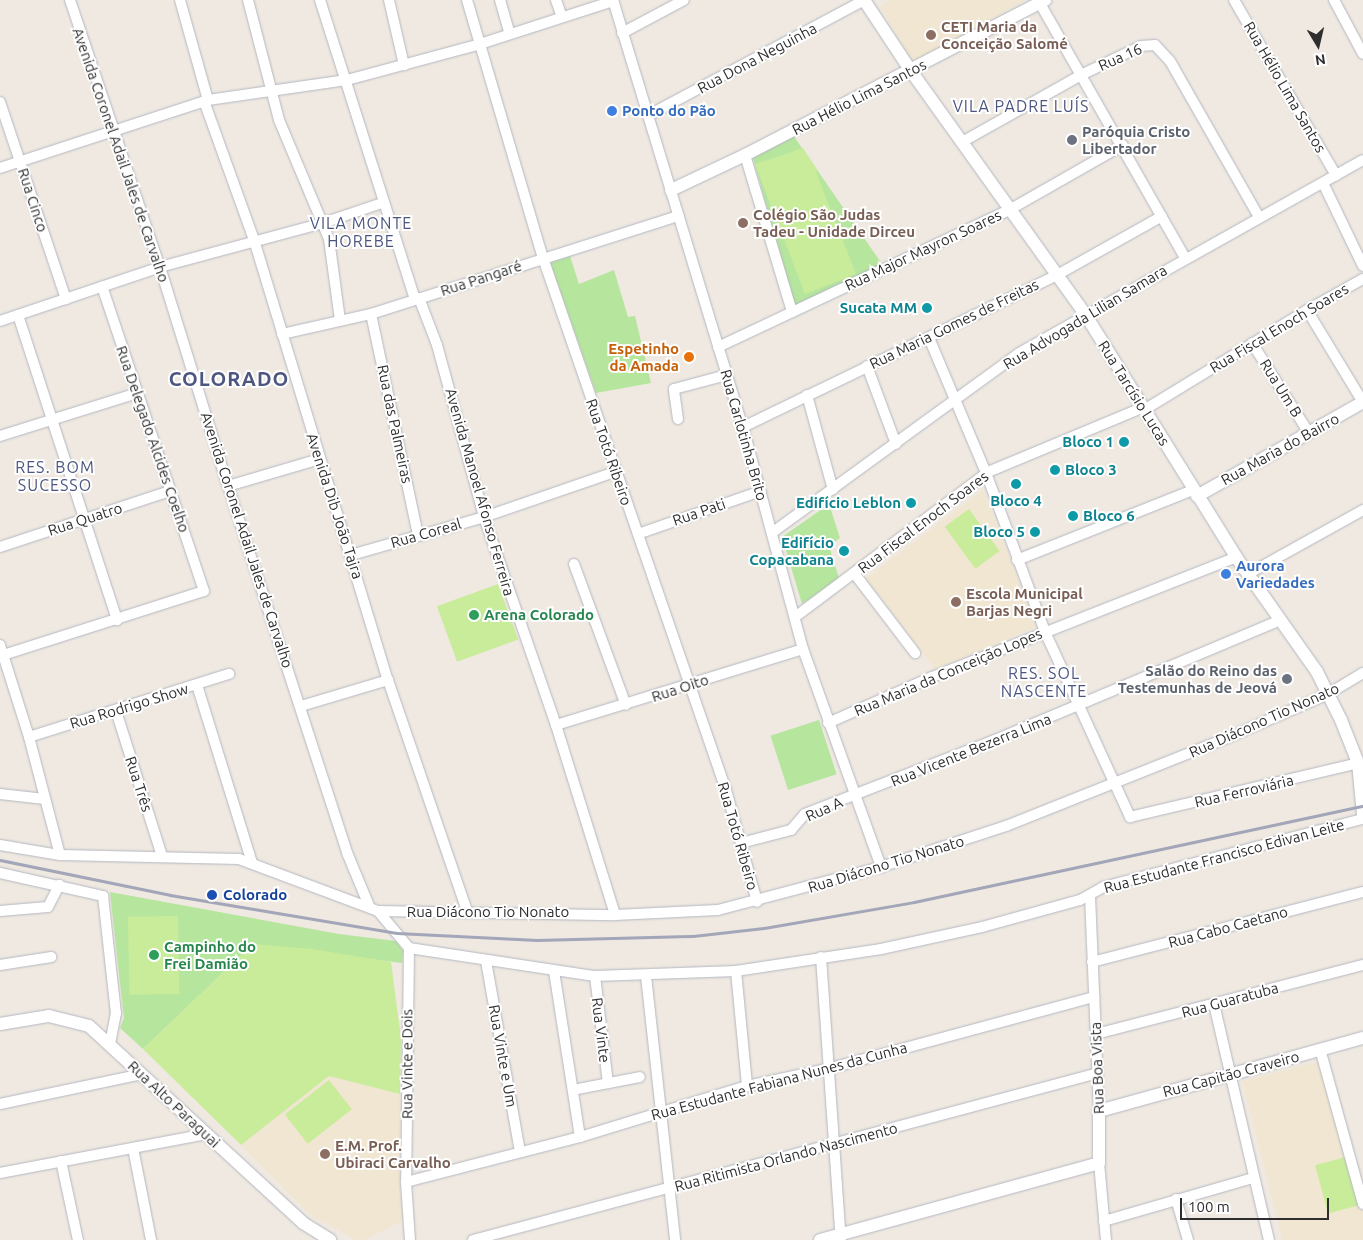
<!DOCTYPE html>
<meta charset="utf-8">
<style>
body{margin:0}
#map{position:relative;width:1363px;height:1240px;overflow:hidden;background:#efe9e1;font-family:Ubuntu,sans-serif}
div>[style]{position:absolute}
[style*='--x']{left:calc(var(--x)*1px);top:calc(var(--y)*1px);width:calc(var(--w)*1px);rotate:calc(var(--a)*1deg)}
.education>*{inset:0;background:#f0e6d1}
.green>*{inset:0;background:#b6e59e;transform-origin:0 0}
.pitch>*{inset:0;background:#c9ec9a;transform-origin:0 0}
.roads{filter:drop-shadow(0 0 1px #b4b7c1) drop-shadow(0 0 1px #b4b7c1)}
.minor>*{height:10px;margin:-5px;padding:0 5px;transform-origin:5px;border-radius:5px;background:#fff}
.tertiary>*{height:12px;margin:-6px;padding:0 6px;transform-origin:6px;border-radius:6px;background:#fff}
.rail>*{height:3px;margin:-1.5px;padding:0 1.5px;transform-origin:1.5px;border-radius:1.5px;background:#a3a6b8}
.dots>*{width:14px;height:14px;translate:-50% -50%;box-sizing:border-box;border:2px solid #fff;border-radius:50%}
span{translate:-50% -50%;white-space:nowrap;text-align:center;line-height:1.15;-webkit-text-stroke:4px #fff;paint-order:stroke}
.education-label{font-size:15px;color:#785e54;font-weight:700}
.left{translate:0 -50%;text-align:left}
.street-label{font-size:15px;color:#2e2e2e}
.shop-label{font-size:15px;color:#366cbe;font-weight:700}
.worship-label{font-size:15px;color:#5b616d;font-weight:700}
.right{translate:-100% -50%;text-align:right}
.culture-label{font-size:15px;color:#0d838f;font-weight:700}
.food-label{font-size:15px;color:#c56008;font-weight:700}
.leisure-label{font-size:15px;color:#27864d;font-weight:700}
.transit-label{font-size:15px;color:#164399;font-weight:700}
.neighbourhood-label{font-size:16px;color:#4d5680;letter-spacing:1px}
.district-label{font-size:20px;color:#4d5680;font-weight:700;letter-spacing:1px}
.north{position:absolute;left:1293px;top:20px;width:50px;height:50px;-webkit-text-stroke:4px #fff;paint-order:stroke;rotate:171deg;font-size:14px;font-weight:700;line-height:20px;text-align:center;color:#2e2e2e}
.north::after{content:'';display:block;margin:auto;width:18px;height:22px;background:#2e2e2e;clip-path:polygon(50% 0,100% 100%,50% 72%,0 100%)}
.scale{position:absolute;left:1180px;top:1198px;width:149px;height:22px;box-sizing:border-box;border:2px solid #2e2e2e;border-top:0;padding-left:6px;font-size:15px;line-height:18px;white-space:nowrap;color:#2e2e2e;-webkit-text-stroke:4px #fff;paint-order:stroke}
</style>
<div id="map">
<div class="education">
<i style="clip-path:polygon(890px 0,1025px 0,914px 64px,880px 6px)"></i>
<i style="clip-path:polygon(983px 490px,1037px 627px,935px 669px,866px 578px)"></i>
<i style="clip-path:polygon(1318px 1062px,1363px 1211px,1363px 1240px,1283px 1240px,1242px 1081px)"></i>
<i style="clip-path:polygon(329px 1076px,400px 1094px,400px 1193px,404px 1220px,365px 1240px,357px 1240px,311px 1216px,241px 1145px)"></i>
</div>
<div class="green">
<i style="clip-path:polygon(793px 135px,882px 264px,795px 305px,752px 155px)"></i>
<i style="clip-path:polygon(570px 256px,579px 284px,614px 270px,628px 317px,635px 316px,651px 383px,596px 393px,550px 262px)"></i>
<i style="clip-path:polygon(829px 504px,840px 538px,829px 546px,839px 578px,802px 604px,782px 537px)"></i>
<i style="left:819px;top:720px;width:57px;height:51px;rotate:72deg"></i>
<i style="clip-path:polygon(110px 892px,339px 934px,396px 941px,403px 951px,402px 963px,253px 944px,143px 1049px,120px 1028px,124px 1018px)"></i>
</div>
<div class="pitch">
<i style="clip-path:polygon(803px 148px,818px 171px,816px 172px,856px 274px,805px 294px,755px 164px)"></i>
<i style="left:969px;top:509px;width:52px;height:30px;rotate:54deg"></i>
<i style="left:498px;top:584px;width:59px;height:65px;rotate:70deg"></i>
<i style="left:178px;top:916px;width:78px;height:50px;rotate:89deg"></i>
<i style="clip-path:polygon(253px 944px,312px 949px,391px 962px,401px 1038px,400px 1094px,329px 1076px,241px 1145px,143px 1049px)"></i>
<i style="left:329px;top:1080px;width:37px;height:56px;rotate:52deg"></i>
<i style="left:1346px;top:1157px;width:50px;height:32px;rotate:75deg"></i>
</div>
<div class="roads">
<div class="minor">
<i style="--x:70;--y:0;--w:282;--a:71.4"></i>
<i style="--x:160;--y:267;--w:229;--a:72.8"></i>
<i style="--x:228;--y:486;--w:388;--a:72"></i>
<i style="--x:348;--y:855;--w:57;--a:67.5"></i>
<i style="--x:180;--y:0;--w:104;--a:74.4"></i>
<i style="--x:248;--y:0;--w:124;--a:75.5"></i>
<i style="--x:279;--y:120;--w:129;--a:67.2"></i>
<i style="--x:329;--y:239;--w:82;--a:82.3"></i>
<i style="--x:320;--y:0;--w:314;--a:72.4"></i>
<i style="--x:389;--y:0;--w:67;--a:77"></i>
<i style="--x:467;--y:0;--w:269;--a:73.6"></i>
<i style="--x:543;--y:258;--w:563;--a:71.02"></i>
<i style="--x:726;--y:790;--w:116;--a:74.5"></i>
<i style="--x:500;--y:0;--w:35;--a:74"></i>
<i style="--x:556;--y:0;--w:18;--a:71"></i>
<i style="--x:613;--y:0;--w:446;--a:73.1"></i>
<i style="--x:743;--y:427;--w:230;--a:74.9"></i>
<i style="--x:803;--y:649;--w:232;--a:70.3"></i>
<i style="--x:1038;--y:0;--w:297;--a:60.3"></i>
<i style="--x:1234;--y:0;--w:203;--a:59.8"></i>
<i style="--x:1334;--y:0;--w:61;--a:61.8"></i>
<i style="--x:622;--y:33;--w:70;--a:-28"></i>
<i style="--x:204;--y:101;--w:148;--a:70.2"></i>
<i style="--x:254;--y:240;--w:460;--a:73.1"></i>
<i style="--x:388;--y:680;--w:244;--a:71.1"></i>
<i style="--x:0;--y:102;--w:208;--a:71.5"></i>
<i style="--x:649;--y:115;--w:244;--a:-28.1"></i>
<i style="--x:962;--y:142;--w:139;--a:-29.3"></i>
<i style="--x:1083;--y:74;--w:64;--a:-25.8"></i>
<i style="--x:1141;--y:46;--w:14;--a:-4"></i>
<i style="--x:1155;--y:45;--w:22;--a:47"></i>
<i style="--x:1170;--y:61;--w:180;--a:60.3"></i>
<i style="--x:745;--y:155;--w:164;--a:73.3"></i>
<i style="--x:0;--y:168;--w:219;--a:-18.1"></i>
<i style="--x:208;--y:100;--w:140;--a:-8.2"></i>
<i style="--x:347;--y:80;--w:138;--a:-15.1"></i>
<i style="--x:480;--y:44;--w:140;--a:-17.9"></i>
<i style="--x:1323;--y:183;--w:92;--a:64.3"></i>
<i style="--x:419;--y:298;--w:50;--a:69"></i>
<i style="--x:437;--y:345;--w:178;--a:74.7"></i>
<i style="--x:484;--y:517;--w:220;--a:70.9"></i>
<i style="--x:556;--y:725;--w:199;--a:72.7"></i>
<i style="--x:1307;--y:310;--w:108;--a:58.7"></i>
<i style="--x:371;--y:314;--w:226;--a:78"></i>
<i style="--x:18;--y:315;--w:321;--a:72"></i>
<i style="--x:0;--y:321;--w:169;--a:-18.6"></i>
<i style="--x:160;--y:267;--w:169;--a:-15.1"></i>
<i style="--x:323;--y:223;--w:62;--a:-18.7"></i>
<i style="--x:282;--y:334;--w:91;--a:-12.7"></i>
<i style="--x:371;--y:314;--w:323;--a:-17.7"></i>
<i style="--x:929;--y:338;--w:147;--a:67.1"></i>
<i style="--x:986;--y:473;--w:170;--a:69.6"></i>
<i style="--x:1045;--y:632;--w:204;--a:65.3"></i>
<i style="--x:1130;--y:817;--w:234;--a:-13.3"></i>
<i style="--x:1252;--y:343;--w:107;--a:57.7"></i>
<i style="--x:718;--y:347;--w:322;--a:-25.2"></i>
<i style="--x:1009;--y:210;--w:131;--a:-29.7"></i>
<i style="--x:867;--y:366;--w:83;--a:69.6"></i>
<i style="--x:807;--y:395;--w:98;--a:74.7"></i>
<i style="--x:1144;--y:410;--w:191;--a:-31.5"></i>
<i style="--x:1307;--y:310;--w:64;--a:-29"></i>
<i style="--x:678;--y:419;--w:30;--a:-98"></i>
<i style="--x:674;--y:389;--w:55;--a:-14.8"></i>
<i style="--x:743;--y:427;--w:349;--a:-25.8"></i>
<i style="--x:1057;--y:275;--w:120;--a:-29.3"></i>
<i style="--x:0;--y:436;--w:144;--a:-17.4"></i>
<i style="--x:228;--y:486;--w:96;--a:-16.4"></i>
<i style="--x:773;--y:532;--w:304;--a:-36"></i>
<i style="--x:1019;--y:353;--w:394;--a:-29.3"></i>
<i style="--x:638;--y:534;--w:130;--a:-19.3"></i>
<i style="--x:0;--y:547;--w:179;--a:-18.2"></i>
<i style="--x:351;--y:555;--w:138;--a:-15.9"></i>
<i style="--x:484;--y:517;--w:139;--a:-19"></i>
<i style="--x:1017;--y:560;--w:189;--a:-21.7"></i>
<i style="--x:574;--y:564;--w:150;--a:69.8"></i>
<i style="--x:854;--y:573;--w:101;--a:52.7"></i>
<i style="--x:1248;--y:574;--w:132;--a:-29.1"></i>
<i style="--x:795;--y:617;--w:241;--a:-36.9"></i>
<i style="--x:988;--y:472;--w:167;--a:-22.6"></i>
<i style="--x:0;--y:645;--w:96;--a:72.5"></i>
<i style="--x:29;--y:737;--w:122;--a:75.3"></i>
<i style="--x:0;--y:656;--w:214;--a:-17.7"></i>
<i style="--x:204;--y:591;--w:321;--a:-108.5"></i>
<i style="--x:197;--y:685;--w:186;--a:72.8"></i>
<i style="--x:301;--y:706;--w:91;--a:-16.6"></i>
<i style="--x:116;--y:711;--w:152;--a:72.4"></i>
<i style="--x:828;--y:723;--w:114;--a:-23.9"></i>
<i style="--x:932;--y:677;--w:327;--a:-21.5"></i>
<i style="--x:556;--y:725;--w:258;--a:-17.1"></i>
<i style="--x:29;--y:737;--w:210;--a:-17.5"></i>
<i style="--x:0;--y:794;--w:45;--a:6.3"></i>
<i style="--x:741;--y:843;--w:52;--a:-14.6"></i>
<i style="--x:791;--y:830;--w:21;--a:-49"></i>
<i style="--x:805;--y:814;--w:204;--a:-21.3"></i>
<i style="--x:995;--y:740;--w:309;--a:-22.8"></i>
<i style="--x:0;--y:845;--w:61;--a:9.5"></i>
<i style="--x:60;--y:855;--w:179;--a:1.3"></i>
<i style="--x:239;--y:859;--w:148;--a:20.5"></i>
<i style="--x:378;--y:911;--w:237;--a:1"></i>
<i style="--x:615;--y:915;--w:103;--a:-2.8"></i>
<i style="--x:718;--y:910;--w:169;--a:-14.8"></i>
<i style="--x:881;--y:867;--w:132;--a:-18.2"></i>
<i style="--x:1006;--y:826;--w:238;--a:-21.7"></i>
<i style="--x:1227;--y:738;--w:110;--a:-23.5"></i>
<i style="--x:1328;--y:694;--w:41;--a:-31"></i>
<i style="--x:0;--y:873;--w:106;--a:12.6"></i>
<i style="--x:103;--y:896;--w:118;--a:83.7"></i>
<i style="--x:116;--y:1013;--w:32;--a:101"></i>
<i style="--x:1090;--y:896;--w:215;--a:87.6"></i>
<i style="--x:0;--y:911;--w:48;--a:-4.8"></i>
<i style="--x:48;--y:907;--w:25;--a:-63"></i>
<i style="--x:378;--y:911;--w:48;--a:50"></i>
<i style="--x:409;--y:948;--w:188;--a:8.6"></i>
<i style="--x:595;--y:976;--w:141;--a:-2"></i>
<i style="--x:736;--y:971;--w:147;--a:-8.6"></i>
<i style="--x:881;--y:949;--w:103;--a:-12.3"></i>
<i style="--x:982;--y:927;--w:102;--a:-15.4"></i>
<i style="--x:1080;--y:900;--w:26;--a:-29"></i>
<i style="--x:1103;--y:887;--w:269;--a:-14.7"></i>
<i style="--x:409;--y:948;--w:234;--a:90.7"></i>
<i style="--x:406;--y:1182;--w:58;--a:86.1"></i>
<i style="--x:821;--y:957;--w:284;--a:86"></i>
<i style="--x:486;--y:961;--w:194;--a:79.9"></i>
<i style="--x:1092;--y:962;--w:280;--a:-14.5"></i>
<i style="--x:0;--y:965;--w:52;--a:-8.9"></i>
<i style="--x:554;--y:971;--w:168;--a:81.1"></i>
<i style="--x:736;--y:971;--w:116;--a:84.5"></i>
<i style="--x:595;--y:976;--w:108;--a:83.1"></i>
<i style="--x:646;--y:976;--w:266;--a:83.7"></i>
<i style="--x:1214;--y:1004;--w:242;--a:76.9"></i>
<i style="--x:1096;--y:1034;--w:276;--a:-14.5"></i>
<i style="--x:1320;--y:1049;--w:161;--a:74.5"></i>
<i style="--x:573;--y:1090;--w:68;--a:-11"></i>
<i style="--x:0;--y:1104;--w:145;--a:-11.9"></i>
<i style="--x:133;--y:1148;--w:94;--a:78.9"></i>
<i style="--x:61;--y:1161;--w:81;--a:77.9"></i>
<i style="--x:1099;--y:1163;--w:77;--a:84.8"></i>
<i style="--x:0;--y:1173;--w:210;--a:-10.7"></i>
<i style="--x:406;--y:1182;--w:180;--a:-14.5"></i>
<i style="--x:580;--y:1137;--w:175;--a:-17"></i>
<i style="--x:747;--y:1086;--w:82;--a:-12"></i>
<i style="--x:827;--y:1069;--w:277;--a:-15.1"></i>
<i style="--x:1176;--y:1199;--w:43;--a:73.7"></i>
<i style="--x:1104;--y:1221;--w:155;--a:-16.1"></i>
<i style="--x:473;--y:1240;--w:647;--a:-14.96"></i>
</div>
<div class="tertiary">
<i style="--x:864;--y:0;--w:85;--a:56.5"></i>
<i style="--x:911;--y:71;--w:299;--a:54.4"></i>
<i style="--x:1085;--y:314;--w:286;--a:58.1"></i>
<i style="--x:1236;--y:557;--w:141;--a:54.8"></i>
<i style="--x:1317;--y:672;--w:54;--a:63.4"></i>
<i style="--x:1341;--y:720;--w:46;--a:68.4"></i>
<i style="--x:1358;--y:763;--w:52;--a:84.5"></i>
<i style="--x:671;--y:190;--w:82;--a:-25.3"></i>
<i style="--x:745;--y:155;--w:338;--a:-27.3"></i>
<i style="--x:1197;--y:496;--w:191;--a:-29.5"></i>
<i style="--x:0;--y:1024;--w:50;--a:-9.3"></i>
<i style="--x:49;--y:1016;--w:41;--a:14"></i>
<i style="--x:89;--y:1026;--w:291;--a:42.6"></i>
<i style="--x:303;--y:1223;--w:32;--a:32"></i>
<i style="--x:820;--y:1240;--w:289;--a:-15.4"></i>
<i style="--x:1099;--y:1163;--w:52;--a:-90"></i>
<i style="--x:1099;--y:1111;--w:274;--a:-15.5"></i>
</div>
</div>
<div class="rail">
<i style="--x:0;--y:860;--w:174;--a:11.6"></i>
<i style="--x:170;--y:895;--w:230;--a:9.5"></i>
<i style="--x:397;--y:933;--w:140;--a:2.9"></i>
<i style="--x:537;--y:940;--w:156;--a:-1.5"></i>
<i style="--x:693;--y:936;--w:71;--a:-6.4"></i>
<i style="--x:764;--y:928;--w:152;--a:-9.8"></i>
<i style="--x:914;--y:902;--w:459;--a:-12.1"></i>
</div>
<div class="dots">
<i style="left:931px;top:35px;background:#8d6e63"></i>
<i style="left:612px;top:111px;background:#3f7fe0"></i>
<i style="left:1072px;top:140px;background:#6b7280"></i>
<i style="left:743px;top:223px;background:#8d6e63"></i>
<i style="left:927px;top:308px;background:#0f9aa8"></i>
<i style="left:689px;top:357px;background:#e8710a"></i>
<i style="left:1124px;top:442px;background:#0f9aa8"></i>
<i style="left:1055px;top:470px;background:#0f9aa8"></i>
<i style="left:1016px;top:484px;background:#0f9aa8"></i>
<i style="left:911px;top:503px;background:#0f9aa8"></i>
<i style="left:1073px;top:516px;background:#0f9aa8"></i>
<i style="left:1035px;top:532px;background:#0f9aa8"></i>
<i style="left:844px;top:551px;background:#0f9aa8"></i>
<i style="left:1226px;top:574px;background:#3f7fe0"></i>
<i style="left:956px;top:602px;background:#8d6e63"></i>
<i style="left:474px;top:615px;background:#2e9e5b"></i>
<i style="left:1287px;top:679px;background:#6b7280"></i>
<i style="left:212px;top:895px;background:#1a4fb4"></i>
<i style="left:154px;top:955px;background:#2e9e5b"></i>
<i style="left:325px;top:1154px;background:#8d6e63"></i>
</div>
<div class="education-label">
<span class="left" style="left:941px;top:35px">CETI Maria da<br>Conceição Salomé</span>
<span class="left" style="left:753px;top:223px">Colégio São Judas<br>Tadeu - Unidade Dirceu</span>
<span class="left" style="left:966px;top:602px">Escola Municipal<br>Barjas Negri</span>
<span class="left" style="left:335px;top:1154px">E.M. Prof.<br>Ubiraci Carvalho</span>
</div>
<div class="street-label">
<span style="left:1120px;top:57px;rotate:-24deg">Rua 16</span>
<span style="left:757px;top:58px;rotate:-28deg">Rua Dona Neguinha</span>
<span style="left:1285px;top:87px;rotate:60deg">Rua Hélio Lima Santos</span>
<span style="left:859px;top:97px;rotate:-27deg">Rua Hélio Lima Santos</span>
<span style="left:121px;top:155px;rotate:71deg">Avenida Coronel Adail Jales de Carvalho</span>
<span style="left:33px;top:200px;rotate:72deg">Rua Cinco</span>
<span style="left:923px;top:250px;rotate:-25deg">Rua Major Mayron Soares</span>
<span style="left:481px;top:278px;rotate:-18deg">Rua Pangaré</span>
<span style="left:1085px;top:317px;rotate:-31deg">Rua Advogada Lilian Samara</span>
<span style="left:954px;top:324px;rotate:-26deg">Rua Maria Gomes de Freitas</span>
<span style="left:1279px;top:328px;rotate:-31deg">Rua Fiscal Enoch Soares</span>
<span style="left:1281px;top:388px;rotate:58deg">Rua Um B</span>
<span style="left:1134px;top:393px;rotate:58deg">Rua Tarcísio Lucas</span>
<span style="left:395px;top:424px;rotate:78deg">Rua das Palmeiras</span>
<span style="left:744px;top:435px;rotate:74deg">Rua Carlotinha Brito</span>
<span style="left:153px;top:439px;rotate:71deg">Rua Delegado Alcides Coelho</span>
<span style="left:1280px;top:449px;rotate:-29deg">Rua Maria do Bairro</span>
<span style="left:609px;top:452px;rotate:71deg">Rua Totó Ribeiro</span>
<span style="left:480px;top:492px;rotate:74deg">Avenida Manoel Afonso Ferreira</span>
<span style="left:335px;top:506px;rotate:72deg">Avenida Dib João Tajra</span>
<span style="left:699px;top:512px;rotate:-19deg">Rua Pati</span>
<span style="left:85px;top:519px;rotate:-18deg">Rua Quatro</span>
<span style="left:923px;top:522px;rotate:-37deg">Rua Fiscal Enoch Soares</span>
<span style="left:426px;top:533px;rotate:-16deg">Rua Coreal</span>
<span style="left:247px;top:540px;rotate:72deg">Avenida Coronel Adail Jales de Carvalho</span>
<span style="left:948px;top:672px;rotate:-23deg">Rua Maria da Conceição Lopes</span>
<span style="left:680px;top:688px;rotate:-18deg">Rua Oito</span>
<span style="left:129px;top:706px;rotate:-17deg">Rua Rodrigo Show</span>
<span style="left:1264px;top:720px;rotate:-24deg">Rua Diácono Tio Nonato</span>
<span style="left:971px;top:750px;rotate:-22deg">Rua Vicente Bezerra Lima</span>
<span style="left:139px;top:784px;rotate:72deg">Rua Três</span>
<span style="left:1244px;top:791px;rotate:-13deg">Rua Ferroviária</span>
<span style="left:824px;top:809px;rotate:-24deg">Rua A</span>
<span style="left:738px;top:836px;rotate:74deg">Rua Totó Ribeiro</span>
<span style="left:1224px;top:856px;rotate:-15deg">Rua Estudante Francisco Edivan Leite</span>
<span style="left:886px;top:864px;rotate:-17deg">Rua Diácono Tio Nonato</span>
<span style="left:488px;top:912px">Rua Diácono Tio Nonato</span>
<span style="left:1228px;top:927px;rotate:-15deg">Rua Cabo Caetano</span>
<span style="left:1230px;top:1000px;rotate:-15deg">Rua Guaratuba</span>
<span style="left:601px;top:1030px;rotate:83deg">Rua Vinte</span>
<span style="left:503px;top:1056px;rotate:80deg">Rua Vinte e Um</span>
<span style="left:407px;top:1064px;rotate:-90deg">Rua Vinte e Dois</span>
<span style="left:1097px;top:1068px;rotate:-92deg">Rua Boa Vista</span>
<span style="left:1231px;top:1074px;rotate:-15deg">Rua Capitão Craveiro</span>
<span style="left:779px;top:1081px;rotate:-15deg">Rua Estudante Fabiana Nunes da Cunha</span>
<span style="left:174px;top:1104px;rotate:43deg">Rua Alto Paraguai</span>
<span style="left:786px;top:1157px;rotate:-15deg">Rua Ritimista Orlando Nascimento</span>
</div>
<div class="shop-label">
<span class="left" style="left:622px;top:111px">Ponto do Pão</span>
<span class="left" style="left:1236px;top:574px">Aurora<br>Variedades</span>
</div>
<div class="worship-label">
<span class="left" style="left:1082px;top:140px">Paróquia Cristo<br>Libertador</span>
<span class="right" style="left:1277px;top:679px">Salão do Reino das<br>Testemunhas de Jeová</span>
</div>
<div class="culture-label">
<span class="right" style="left:917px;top:308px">Sucata MM</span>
<span class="right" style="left:1114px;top:442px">Bloco 1</span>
<span class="left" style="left:1065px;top:470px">Bloco 3</span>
<span style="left:1016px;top:501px">Bloco 4</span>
<span class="right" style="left:901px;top:503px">Edifício Leblon</span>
<span class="left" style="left:1083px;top:516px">Bloco 6</span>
<span class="right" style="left:1025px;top:532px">Bloco 5</span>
<span class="right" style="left:834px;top:551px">Edifício<br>Copacabana</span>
</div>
<div class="food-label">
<span class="right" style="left:679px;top:357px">Espetinho<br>da Amada</span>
</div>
<div class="leisure-label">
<span class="left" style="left:484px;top:615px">Arena Colorado</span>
<span class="left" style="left:164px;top:955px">Campinho do<br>Frei Damião</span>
</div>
<div class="transit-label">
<span class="left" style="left:223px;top:895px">Colorado</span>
</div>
<div class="neighbourhood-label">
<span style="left:1021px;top:106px">VILA PADRE LUÍS</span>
<span style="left:361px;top:232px">VILA MONTE<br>HOREBE</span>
<span style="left:55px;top:476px">RES. BOM<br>SUCESSO</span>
<span style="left:1044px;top:682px">RES. SOL<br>NASCENTE</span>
</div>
<div class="district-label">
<span style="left:229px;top:378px">COLORADO</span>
</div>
<div class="north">N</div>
<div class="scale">100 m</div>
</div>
